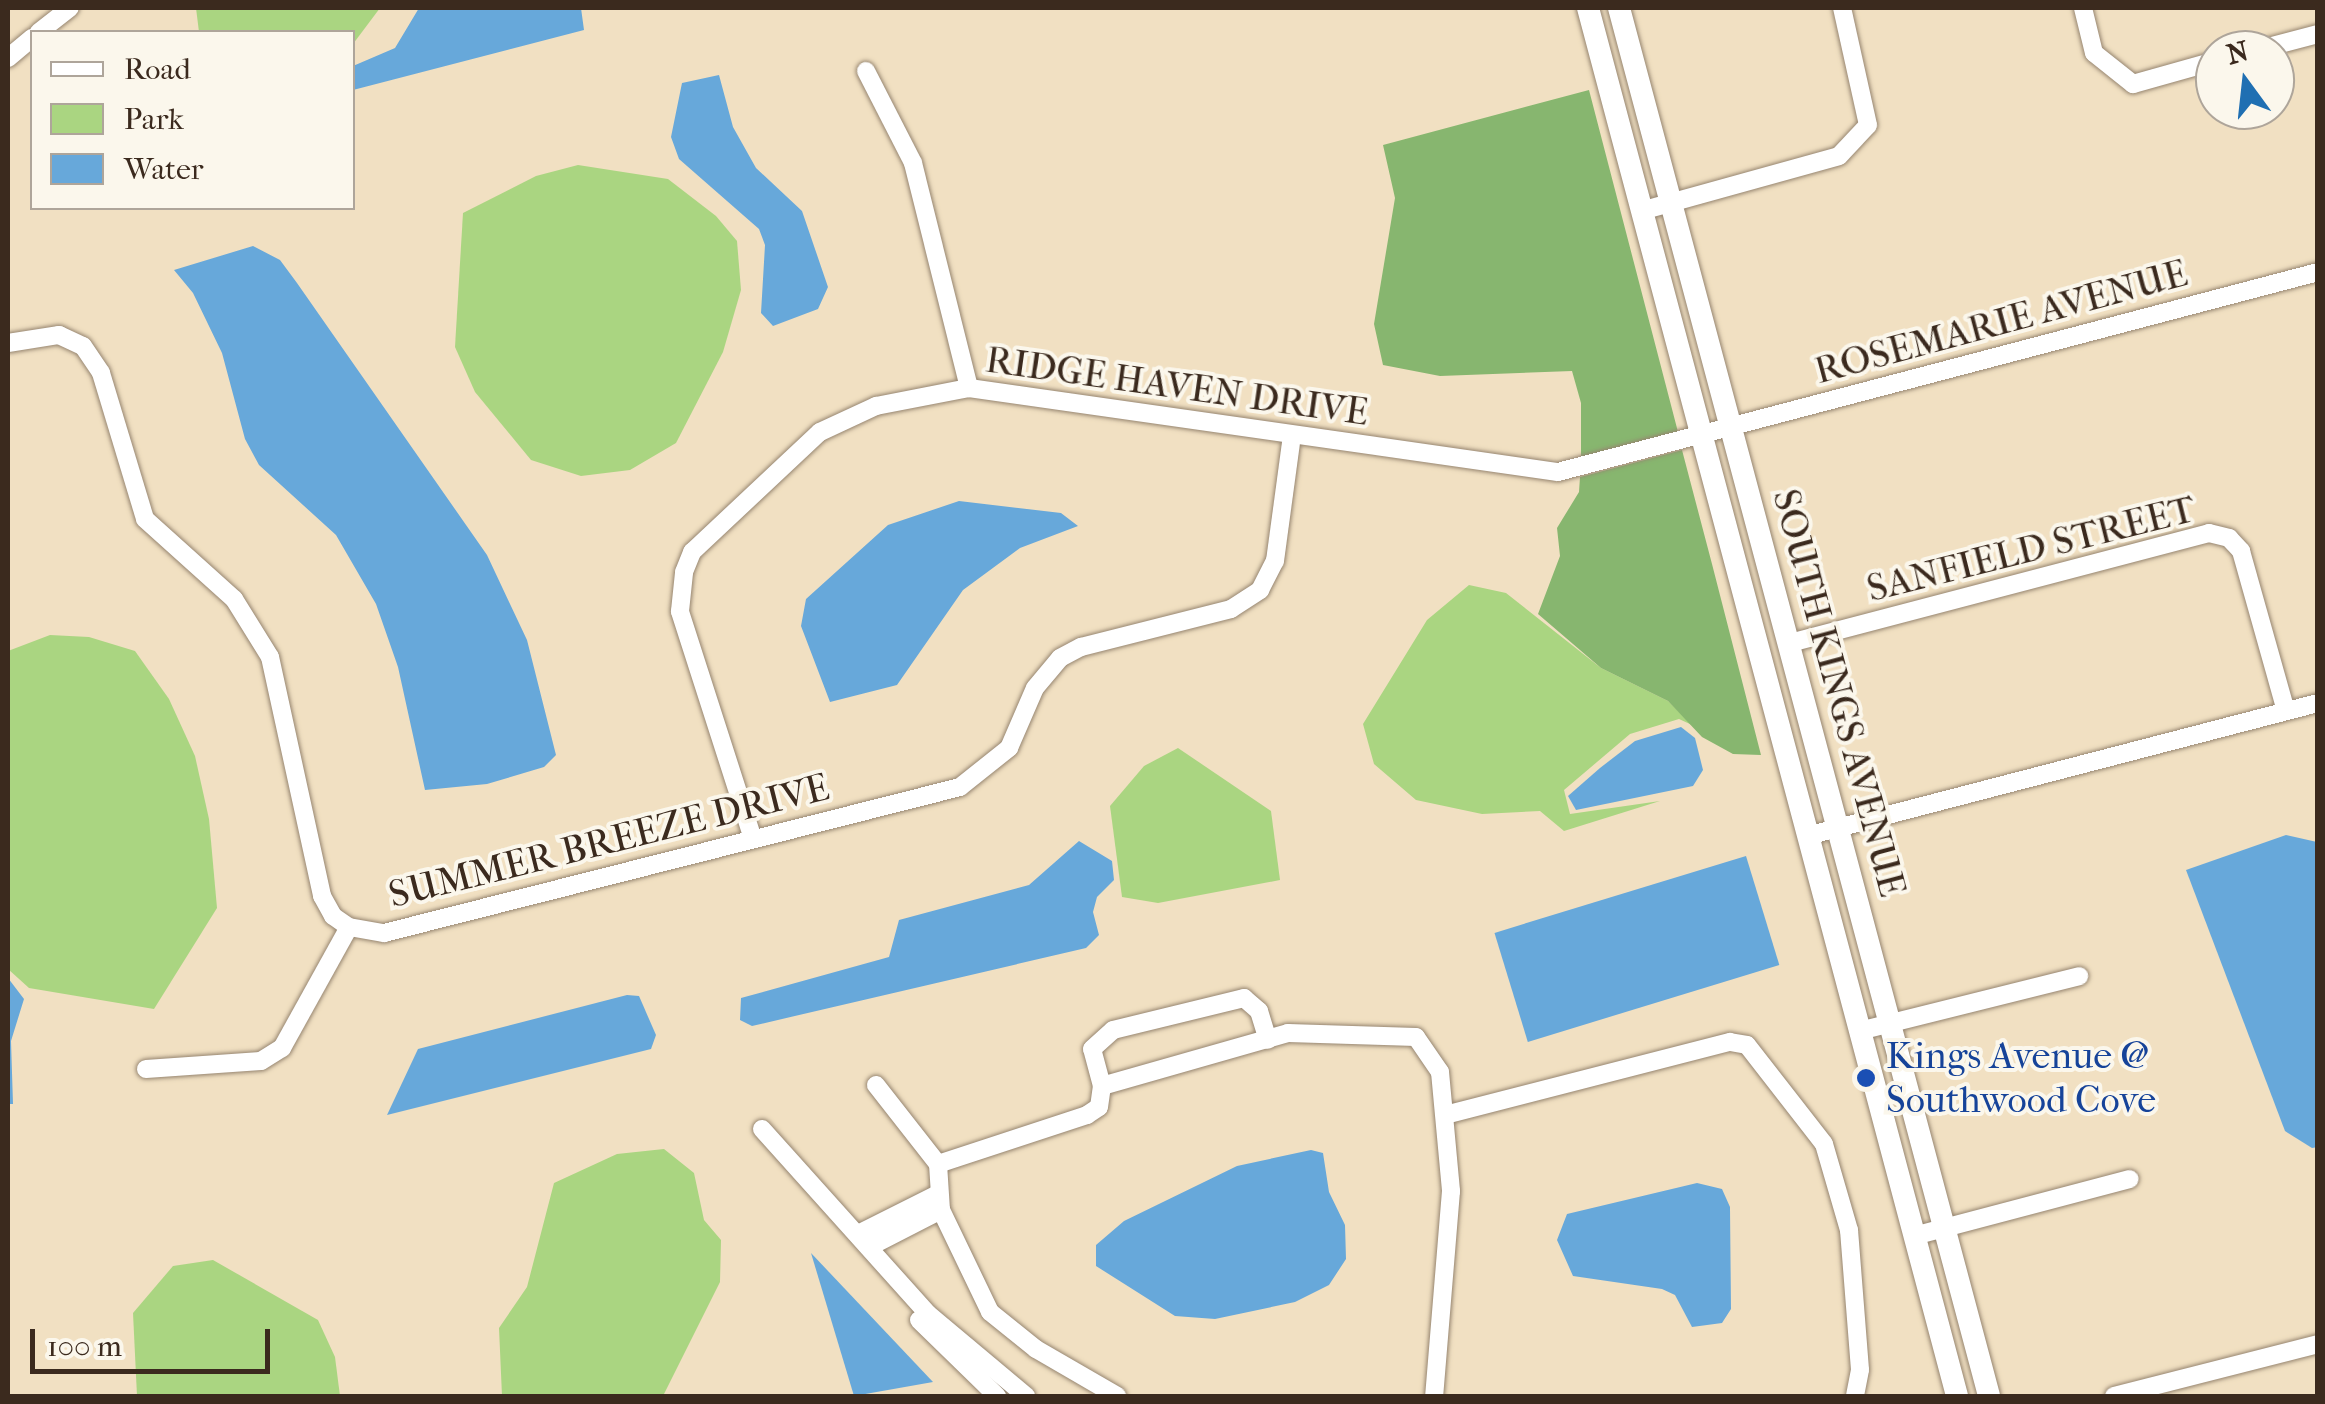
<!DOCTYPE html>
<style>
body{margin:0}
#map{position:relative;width:2325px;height:1404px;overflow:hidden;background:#f1e0c2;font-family:"IM FELL French Canon",serif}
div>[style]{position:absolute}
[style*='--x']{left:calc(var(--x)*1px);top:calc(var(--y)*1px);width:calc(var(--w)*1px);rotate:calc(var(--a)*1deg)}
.green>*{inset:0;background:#aad581}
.forest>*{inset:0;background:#87b66f}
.water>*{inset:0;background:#67a8da;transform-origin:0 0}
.roads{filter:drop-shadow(0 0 2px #968570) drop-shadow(0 0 2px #968570)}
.minor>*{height:18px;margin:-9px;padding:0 9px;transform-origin:9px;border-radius:9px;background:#fff}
.major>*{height:22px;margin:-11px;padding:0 11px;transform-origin:11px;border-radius:11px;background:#fff}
.dots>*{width:28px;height:28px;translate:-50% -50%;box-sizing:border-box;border:5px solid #fbf7ec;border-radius:50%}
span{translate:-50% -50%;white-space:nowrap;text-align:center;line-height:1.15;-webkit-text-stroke:8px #fbf7ec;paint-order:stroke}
.street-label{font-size:38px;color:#3b2a1e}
.transit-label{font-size:38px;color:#164399}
.left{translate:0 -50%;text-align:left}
.frame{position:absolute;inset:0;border:10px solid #3b2a1e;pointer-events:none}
.legend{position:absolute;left:30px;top:30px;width:325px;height:180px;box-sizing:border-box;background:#fbf7ec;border:2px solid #aea59a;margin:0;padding:12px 18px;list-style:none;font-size:30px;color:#3b2a1e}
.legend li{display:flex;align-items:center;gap:20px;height:50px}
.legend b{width:50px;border:2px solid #aea59a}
.north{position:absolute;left:2195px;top:30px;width:100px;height:100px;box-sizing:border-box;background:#fbf7ec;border:2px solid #aea59a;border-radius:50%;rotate:345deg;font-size:28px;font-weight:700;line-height:40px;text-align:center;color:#3b2a1e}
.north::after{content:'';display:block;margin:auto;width:35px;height:45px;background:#1f6fb2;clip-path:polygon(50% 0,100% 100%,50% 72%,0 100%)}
.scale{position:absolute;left:30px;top:1329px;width:240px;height:45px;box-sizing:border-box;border:5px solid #3b2a1e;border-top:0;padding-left:12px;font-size:30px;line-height:35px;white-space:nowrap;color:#3b2a1e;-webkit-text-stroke:8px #fbf7ec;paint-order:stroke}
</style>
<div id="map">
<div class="green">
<i style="clip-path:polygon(196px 8px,380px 8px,353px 44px,352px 32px,199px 32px)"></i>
<i style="clip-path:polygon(578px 165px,668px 179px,716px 216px,737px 241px,741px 290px,723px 352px,676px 443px,630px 470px,581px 476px,531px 460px,475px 392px,455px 347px,463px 213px,536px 176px)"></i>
<i style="clip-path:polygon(1469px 585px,1506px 593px,1601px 668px,1668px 701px,1692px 725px,1679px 719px,1630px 734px,1564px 790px,1570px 814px,1660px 801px,1564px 831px,1540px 811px,1482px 814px,1416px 800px,1374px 764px,1363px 724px,1427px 620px)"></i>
<i style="clip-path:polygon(50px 635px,89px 637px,135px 651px,169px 699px,195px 756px,209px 819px,217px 908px,154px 1009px,29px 988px,8px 969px,8px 651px)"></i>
<i style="clip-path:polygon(1178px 748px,1271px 811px,1280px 880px,1158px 903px,1122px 897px,1110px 806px,1144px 766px)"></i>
<i style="clip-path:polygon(664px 1149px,694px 1173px,704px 1220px,721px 1240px,720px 1282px,663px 1396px,502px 1396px,499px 1328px,527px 1287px,554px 1183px,617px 1154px)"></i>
<i style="clip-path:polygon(213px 1260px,318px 1320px,335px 1357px,340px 1396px,137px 1396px,133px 1313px,173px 1266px)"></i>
</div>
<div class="forest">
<i style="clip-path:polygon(1589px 90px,1678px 432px,1581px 457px,1581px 403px,1572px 371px,1440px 376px,1383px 365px,1374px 324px,1395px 198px,1383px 145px)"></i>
<i style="clip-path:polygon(1682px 450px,1712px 564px,1761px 755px,1733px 754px,1702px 737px,1668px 701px,1601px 668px,1538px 614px,1560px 556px,1557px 528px,1579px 492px,1580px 477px)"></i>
</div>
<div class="water">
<i style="clip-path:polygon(419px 8px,581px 8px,584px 30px,353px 90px,353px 66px,395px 48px)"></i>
<i style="clip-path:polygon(719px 75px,733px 127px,756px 168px,802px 211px,828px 287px,818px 309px,773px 326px,761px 313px,765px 245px,759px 229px,679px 159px,671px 137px,682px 83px)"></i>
<i style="clip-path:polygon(253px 246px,280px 260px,297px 283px,487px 555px,527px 640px,556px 755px,544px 767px,487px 784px,425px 790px,398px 667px,376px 604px,336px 535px,259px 465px,245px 439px,222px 353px,193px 293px,174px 270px)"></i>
<i style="clip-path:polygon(959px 501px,1061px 513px,1078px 526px,1020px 548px,963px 590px,897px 685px,830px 702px,801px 626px,806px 599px,888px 525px)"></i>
<i style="clip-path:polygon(1681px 727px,1695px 738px,1703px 770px,1693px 786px,1576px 810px,1568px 796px,1600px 768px,1635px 741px)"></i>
<i style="clip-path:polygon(2286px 835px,2317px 842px,2318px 1147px,2312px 1148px,2285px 1131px,2186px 870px)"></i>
<i style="clip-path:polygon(1079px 841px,1112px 861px,1114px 880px,1097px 897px,1093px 912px,1099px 935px,1086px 948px,752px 1026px,740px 1020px,741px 998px,889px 957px,899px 920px,1029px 885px)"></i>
<i style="left:1746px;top:856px;width:114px;height:263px;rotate:73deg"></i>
<i style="clip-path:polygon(8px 978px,24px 999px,11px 1041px,13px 1104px,8px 1104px)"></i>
<i style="clip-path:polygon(627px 995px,639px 996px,656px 1035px,651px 1049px,387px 1115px,418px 1049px)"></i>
<i style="clip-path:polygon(1311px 1150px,1323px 1153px,1329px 1192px,1345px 1225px,1346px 1259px,1329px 1285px,1295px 1302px,1215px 1319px,1175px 1316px,1096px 1266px,1096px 1245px,1124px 1221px,1237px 1166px)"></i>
<i style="clip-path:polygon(1697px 1183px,1722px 1189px,1730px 1207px,1731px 1309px,1722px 1323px,1692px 1327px,1675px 1295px,1662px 1289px,1573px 1276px,1557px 1240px,1567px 1214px)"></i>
<i style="clip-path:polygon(811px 1253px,933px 1382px,854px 1396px)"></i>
</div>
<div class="roads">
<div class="minor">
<i style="--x:2083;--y:8;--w:46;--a:76.3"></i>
<i style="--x:2094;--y:53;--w:50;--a:38.5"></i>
<i style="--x:2133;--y:84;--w:85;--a:-15.7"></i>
<i style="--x:39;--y:32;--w:39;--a:-38"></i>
<i style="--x:2257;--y:50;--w:63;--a:-14.7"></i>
<i style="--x:8;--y:58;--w:31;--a:-40"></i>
<i style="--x:866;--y:71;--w:103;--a:62.9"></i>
<i style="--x:913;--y:163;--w:232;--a:76"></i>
<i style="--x:1641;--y:211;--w:205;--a:-15.5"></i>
<i style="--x:1839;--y:156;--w:42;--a:-46.9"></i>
<i style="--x:1868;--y:125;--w:120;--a:-102.5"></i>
<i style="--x:8;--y:343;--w:52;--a:-8.9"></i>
<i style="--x:59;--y:335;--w:26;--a:25"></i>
<i style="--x:83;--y:346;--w:32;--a:56"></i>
<i style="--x:101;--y:373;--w:152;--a:73.2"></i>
<i style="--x:145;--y:519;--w:120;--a:42"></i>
<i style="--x:234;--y:599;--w:68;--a:58.2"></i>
<i style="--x:270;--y:657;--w:245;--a:77.7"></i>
<i style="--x:322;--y:896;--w:23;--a:61"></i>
<i style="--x:333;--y:916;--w:19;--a:35"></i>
<i style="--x:349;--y:927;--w:36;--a:10"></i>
<i style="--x:384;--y:933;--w:594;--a:-14.22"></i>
<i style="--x:960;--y:787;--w:63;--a:-38.5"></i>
<i style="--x:1009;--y:748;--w:65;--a:-66.6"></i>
<i style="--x:1035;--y:688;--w:39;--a:-50"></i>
<i style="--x:1060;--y:658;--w:24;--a:-28"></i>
<i style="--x:1081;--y:647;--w:155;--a:-14.2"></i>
<i style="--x:1231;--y:609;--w:35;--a:-33"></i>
<i style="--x:1260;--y:590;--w:33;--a:-63"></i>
<i style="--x:1275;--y:561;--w:127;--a:-82.3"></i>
<i style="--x:1790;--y:643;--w:433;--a:-14.7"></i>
<i style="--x:2209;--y:533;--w:21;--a:14"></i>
<i style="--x:2229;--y:538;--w:18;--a:47"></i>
<i style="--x:2241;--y:551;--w:163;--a:74.3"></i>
<i style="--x:1807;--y:836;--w:528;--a:-14.59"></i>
<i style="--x:753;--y:839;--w:239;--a:-107.8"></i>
<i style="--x:680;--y:611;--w:39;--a:-84"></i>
<i style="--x:684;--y:572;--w:22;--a:-68"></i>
<i style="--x:692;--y:552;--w:175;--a:-43.2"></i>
<i style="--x:820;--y:432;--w:62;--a:-24.9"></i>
<i style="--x:876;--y:406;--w:95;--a:-11"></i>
<i style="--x:969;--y:388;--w:595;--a:8.12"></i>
<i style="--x:1558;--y:472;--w:786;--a:-14.74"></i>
<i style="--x:1859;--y:1031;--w:227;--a:-14"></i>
<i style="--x:146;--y:1069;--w:115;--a:-4"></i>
<i style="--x:261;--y:1061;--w:25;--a:-32"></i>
<i style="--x:282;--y:1048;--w:138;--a:-61"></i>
<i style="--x:876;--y:1085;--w:100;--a:51.9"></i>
<i style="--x:938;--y:1164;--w:46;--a:86.3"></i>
<i style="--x:941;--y:1210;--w:113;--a:64.3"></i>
<i style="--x:990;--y:1312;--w:59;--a:38.8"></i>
<i style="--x:1036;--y:1349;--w:94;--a:30.1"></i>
<i style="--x:1102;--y:1086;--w:38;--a:-105"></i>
<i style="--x:1092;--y:1049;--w:28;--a:-42"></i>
<i style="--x:1113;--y:1030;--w:135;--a:-13.7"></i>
<i style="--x:1244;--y:998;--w:20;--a:41"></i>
<i style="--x:1259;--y:1011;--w:30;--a:73"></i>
<i style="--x:1445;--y:1115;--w:294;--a:-14.4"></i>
<i style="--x:1730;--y:1042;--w:17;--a:10"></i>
<i style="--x:1747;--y:1045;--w:125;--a:52.1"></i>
<i style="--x:1824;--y:1144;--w:90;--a:73.8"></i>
<i style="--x:1849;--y:1230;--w:140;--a:85.5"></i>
<i style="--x:1860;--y:1370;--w:26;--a:101"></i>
<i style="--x:762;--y:1129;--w:249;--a:48.1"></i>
<i style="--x:928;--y:1314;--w:128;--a:39.9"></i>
<i style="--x:938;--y:1164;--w:157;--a:-18.2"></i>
<i style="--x:1087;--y:1115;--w:14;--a:-34"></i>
<i style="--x:1099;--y:1107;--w:21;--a:-82"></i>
<i style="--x:1102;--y:1086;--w:193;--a:-15.9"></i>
<i style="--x:1288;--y:1033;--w:128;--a:1.8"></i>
<i style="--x:1416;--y:1037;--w:42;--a:55.6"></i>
<i style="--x:1440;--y:1072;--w:120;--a:84.7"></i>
<i style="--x:1451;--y:1191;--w:206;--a:94.7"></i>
<i style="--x:858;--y:1234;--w:87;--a:-26.6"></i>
<i style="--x:1914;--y:1236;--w:223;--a:-14.8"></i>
<i style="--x:869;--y:1247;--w:81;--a:-27.2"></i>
<i style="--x:919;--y:1320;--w:109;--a:44.3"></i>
<i style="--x:2114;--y:1396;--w:211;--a:-14.3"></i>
</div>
<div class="major">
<i style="--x:1588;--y:8;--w:1436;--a:75.11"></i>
<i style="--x:1619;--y:8;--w:1436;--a:75.07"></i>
</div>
</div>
<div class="dots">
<i style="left:1866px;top:1078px;background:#1a4fb4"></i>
</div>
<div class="street-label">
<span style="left:2001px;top:322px;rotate:-15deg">ROSEMARIE AVENUE</span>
<span style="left:1177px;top:386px;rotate:8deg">RIDGE HAVEN DRIVE</span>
<span style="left:2031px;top:549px;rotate:-14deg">SANFIELD STREET</span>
<span style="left:1839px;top:693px;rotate:75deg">SOUTH KINGS AVENUE</span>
<span style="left:609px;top:841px;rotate:-14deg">SUMMER BREEZE DRIVE</span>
</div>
<div class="transit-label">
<span class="left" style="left:1886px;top:1078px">Kings Avenue @<br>Southwood Cove</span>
</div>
<div class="frame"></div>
<ul class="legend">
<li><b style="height:12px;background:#fff"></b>Road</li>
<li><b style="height:28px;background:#aad581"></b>Park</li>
<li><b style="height:28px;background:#67a8da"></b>Water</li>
</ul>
<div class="north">N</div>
<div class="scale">100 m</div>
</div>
